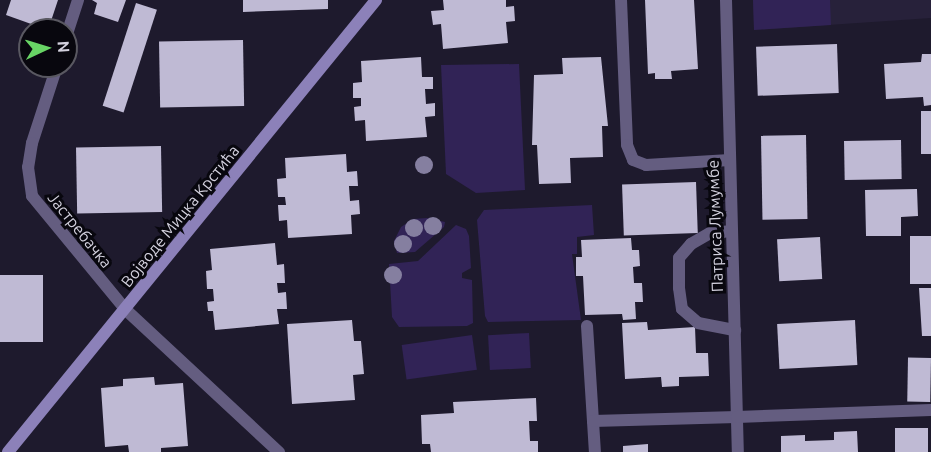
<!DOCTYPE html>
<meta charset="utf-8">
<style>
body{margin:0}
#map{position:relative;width:931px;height:452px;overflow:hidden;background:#1e1a2d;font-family:Ubuntu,sans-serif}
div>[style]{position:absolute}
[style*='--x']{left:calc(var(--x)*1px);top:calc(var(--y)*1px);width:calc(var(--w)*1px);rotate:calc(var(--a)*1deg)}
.built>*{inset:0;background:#27213a}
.green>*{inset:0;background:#312356;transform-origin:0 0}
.building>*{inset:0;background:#bfbad4;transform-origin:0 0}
.lane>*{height:12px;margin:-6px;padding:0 6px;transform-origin:6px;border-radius:6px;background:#645d80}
.street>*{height:12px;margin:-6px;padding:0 6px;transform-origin:6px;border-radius:6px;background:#645d80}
.secondary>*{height:12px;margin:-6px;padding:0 6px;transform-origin:6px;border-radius:6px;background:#8c81b9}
.trees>*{width:18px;height:18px;margin:-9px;border-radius:50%;background:#857fa0}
span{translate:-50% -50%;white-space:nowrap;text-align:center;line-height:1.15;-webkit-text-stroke:6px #08070e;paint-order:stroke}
.street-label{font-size:16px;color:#d3d1de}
.north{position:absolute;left:18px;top:18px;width:60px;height:60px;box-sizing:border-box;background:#08070e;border:2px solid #595861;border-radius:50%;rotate:86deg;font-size:16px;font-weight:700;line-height:24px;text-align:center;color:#d3d1de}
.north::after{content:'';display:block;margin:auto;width:21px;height:27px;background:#68d465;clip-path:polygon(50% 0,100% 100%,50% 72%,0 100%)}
</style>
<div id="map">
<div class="built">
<i style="clip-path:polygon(753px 0,931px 0,931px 18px,754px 30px)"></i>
</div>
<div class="green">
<i style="clip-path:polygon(753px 0,830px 0,831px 25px,754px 30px)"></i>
<i style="clip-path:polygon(519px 64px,525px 190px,476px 193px,446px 174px,441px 65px)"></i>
<i style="clip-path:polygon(592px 205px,594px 235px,577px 237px,577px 254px,572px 254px,581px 320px,488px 322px,485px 316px,477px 220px,484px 210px)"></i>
<i style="clip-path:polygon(427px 218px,445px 222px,444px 227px,415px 252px,397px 253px,394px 241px,401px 227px,413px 219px)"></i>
<i style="clip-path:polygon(456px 225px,466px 229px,469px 236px,471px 268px,462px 273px,462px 278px,472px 280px,473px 323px,467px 326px,399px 327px,392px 317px,389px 264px,418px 261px)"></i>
<i style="left:529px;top:333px;width:35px;height:41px;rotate:87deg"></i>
<i style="left:472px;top:335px;width:35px;height:71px;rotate:82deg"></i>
</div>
<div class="building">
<i style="clip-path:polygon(11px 0,58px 0,48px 30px,6px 15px)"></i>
<i style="clip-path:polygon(92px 0,126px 0,118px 22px,94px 14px,97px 3px)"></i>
<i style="clip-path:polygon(243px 0,328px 0,328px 9px,243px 12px)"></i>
<i style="clip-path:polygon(443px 0,506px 0,506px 7px,514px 6px,515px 21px,506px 22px,508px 43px,443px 49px,441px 24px,433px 25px,431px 11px,444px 10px)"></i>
<i style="clip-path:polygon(645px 0,694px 0,698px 69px,671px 71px,672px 79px,655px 79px,655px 73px,648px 74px)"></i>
<i style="left:136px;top:3px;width:22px;height:108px;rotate:18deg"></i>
<i style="left:243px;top:40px;width:66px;height:84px;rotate:89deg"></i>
<i style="left:837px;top:44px;width:49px;height:81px;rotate:88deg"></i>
<i style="clip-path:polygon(922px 54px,931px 54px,931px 105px,924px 106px,923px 97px,886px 99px,884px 64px,921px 62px)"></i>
<i style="clip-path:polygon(421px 57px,422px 77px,433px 77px,433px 89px,425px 89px,426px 104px,435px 103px,435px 116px,425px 117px,427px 137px,366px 141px,365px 120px,355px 121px,354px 107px,361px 106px,361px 98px,353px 98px,353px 83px,362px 82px,361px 61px)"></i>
<i style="clip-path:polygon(601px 57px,608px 126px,602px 126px,603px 157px,570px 158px,571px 183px,539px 184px,537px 145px,532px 145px,534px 75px,563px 74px,562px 58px)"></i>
<i style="left:931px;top:111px;width:43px;height:10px;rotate:90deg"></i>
<i style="left:806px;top:135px;width:84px;height:45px;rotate:89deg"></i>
<i style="left:901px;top:140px;width:39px;height:57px;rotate:89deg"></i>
<i style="left:161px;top:146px;width:66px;height:85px;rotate:89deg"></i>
<i style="clip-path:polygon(346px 154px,347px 172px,357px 171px,358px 186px,349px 186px,350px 201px,359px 200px,360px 214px,351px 215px,352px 234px,288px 238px,287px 220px,279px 221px,278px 205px,286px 205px,285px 197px,278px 197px,277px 179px,286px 178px,285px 158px)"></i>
<i style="left:696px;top:182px;width:51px;height:74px;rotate:88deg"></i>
<i style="clip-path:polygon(917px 189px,918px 216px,901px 217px,901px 236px,866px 236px,865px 190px)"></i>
<i style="left:931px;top:236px;width:48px;height:21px;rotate:90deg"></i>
<i style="left:820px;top:237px;width:42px;height:43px;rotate:87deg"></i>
<i style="clip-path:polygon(631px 238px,632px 250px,639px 250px,640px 266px,633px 267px,634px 283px,642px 283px,643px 302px,635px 302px,636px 319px,623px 320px,622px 314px,585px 315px,583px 276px,576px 276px,576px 257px,582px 257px,581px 240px)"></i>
<i style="clip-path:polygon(275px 243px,277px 265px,284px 264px,285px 283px,277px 283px,278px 293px,286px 292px,287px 309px,277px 309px,279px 324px,215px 330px,213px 311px,208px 311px,207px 302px,214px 301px,213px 289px,207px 289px,206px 271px,212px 270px,210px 249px)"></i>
<i style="left:0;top:275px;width:43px;height:67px"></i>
<i style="clip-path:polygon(919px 288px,931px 288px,931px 336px,922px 336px)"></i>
<i style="clip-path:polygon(352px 320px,354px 341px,361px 341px,364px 374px,353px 375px,355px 400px,292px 404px,287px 324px)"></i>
<i style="left:855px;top:320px;width:45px;height:78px;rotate:87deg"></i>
<i style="clip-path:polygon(647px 322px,648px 330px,695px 327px,696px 353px,708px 353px,709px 376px,679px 377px,679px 386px,662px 387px,661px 377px,625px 379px,622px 323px)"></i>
<i style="left:931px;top:358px;width:44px;height:23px;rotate:91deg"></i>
<i style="clip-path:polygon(154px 377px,155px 385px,183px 383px,188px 446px,161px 448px,161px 452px,129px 452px,128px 445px,105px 447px,101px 388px,123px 386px,123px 379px)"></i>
<i style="clip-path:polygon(536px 398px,537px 421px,529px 421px,530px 441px,538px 441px,538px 452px,431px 452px,430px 444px,422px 444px,421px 415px,454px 413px,453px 402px)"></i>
<i style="left:895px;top:428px;width:33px;height:24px"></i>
<i style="clip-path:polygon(857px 431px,858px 452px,781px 452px,781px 436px,805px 435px,805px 441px,834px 440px,834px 432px)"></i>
<i style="clip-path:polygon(648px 444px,648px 452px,623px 452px,623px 446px)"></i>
</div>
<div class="lane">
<i style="--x:621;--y:0;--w:145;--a:87.6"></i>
<i style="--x:627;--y:145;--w:16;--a:68"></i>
<i style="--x:633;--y:160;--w:14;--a:21"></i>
<i style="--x:646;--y:165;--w:84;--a:-3.4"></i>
<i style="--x:732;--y:231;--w:22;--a:175"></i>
<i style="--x:710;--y:233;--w:22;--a:150"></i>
<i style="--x:691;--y:244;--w:18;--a:131"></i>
<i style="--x:679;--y:258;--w:30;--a:90"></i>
<i style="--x:679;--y:288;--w:21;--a:82"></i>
<i style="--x:682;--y:309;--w:21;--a:41"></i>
<i style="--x:698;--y:323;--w:38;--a:11"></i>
<i style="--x:587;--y:326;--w:126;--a:86.4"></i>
<i style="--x:593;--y:421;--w:144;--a:-1.6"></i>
</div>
<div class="street">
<i style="--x:726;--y:0;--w:452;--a:88.5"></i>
<i style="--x:66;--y:37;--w:39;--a:-72"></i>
<i style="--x:57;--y:66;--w:81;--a:108"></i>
<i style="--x:32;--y:143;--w:24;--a:99"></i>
<i style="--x:28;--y:167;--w:29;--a:82"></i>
<i style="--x:32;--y:196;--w:148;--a:50.5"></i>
<i style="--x:126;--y:310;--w:209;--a:42.9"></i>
<i style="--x:737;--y:417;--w:194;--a:-2.1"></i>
</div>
<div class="secondary">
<i style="--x:8;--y:452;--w:583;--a:-50.85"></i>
</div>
<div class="trees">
<i style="left:424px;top:165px"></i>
<i style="left:433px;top:226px"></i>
<i style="left:414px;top:228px"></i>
<i style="left:403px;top:244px"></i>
<i style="left:393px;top:275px"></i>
</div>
<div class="street-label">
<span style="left:180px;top:216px;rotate:-51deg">Војводе Мицка Крстића</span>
<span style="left:715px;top:226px;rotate:-92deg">Патриса Лумумбе</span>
<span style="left:80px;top:230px;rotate:51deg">Јастребачка</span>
</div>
<div class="north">N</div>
</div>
